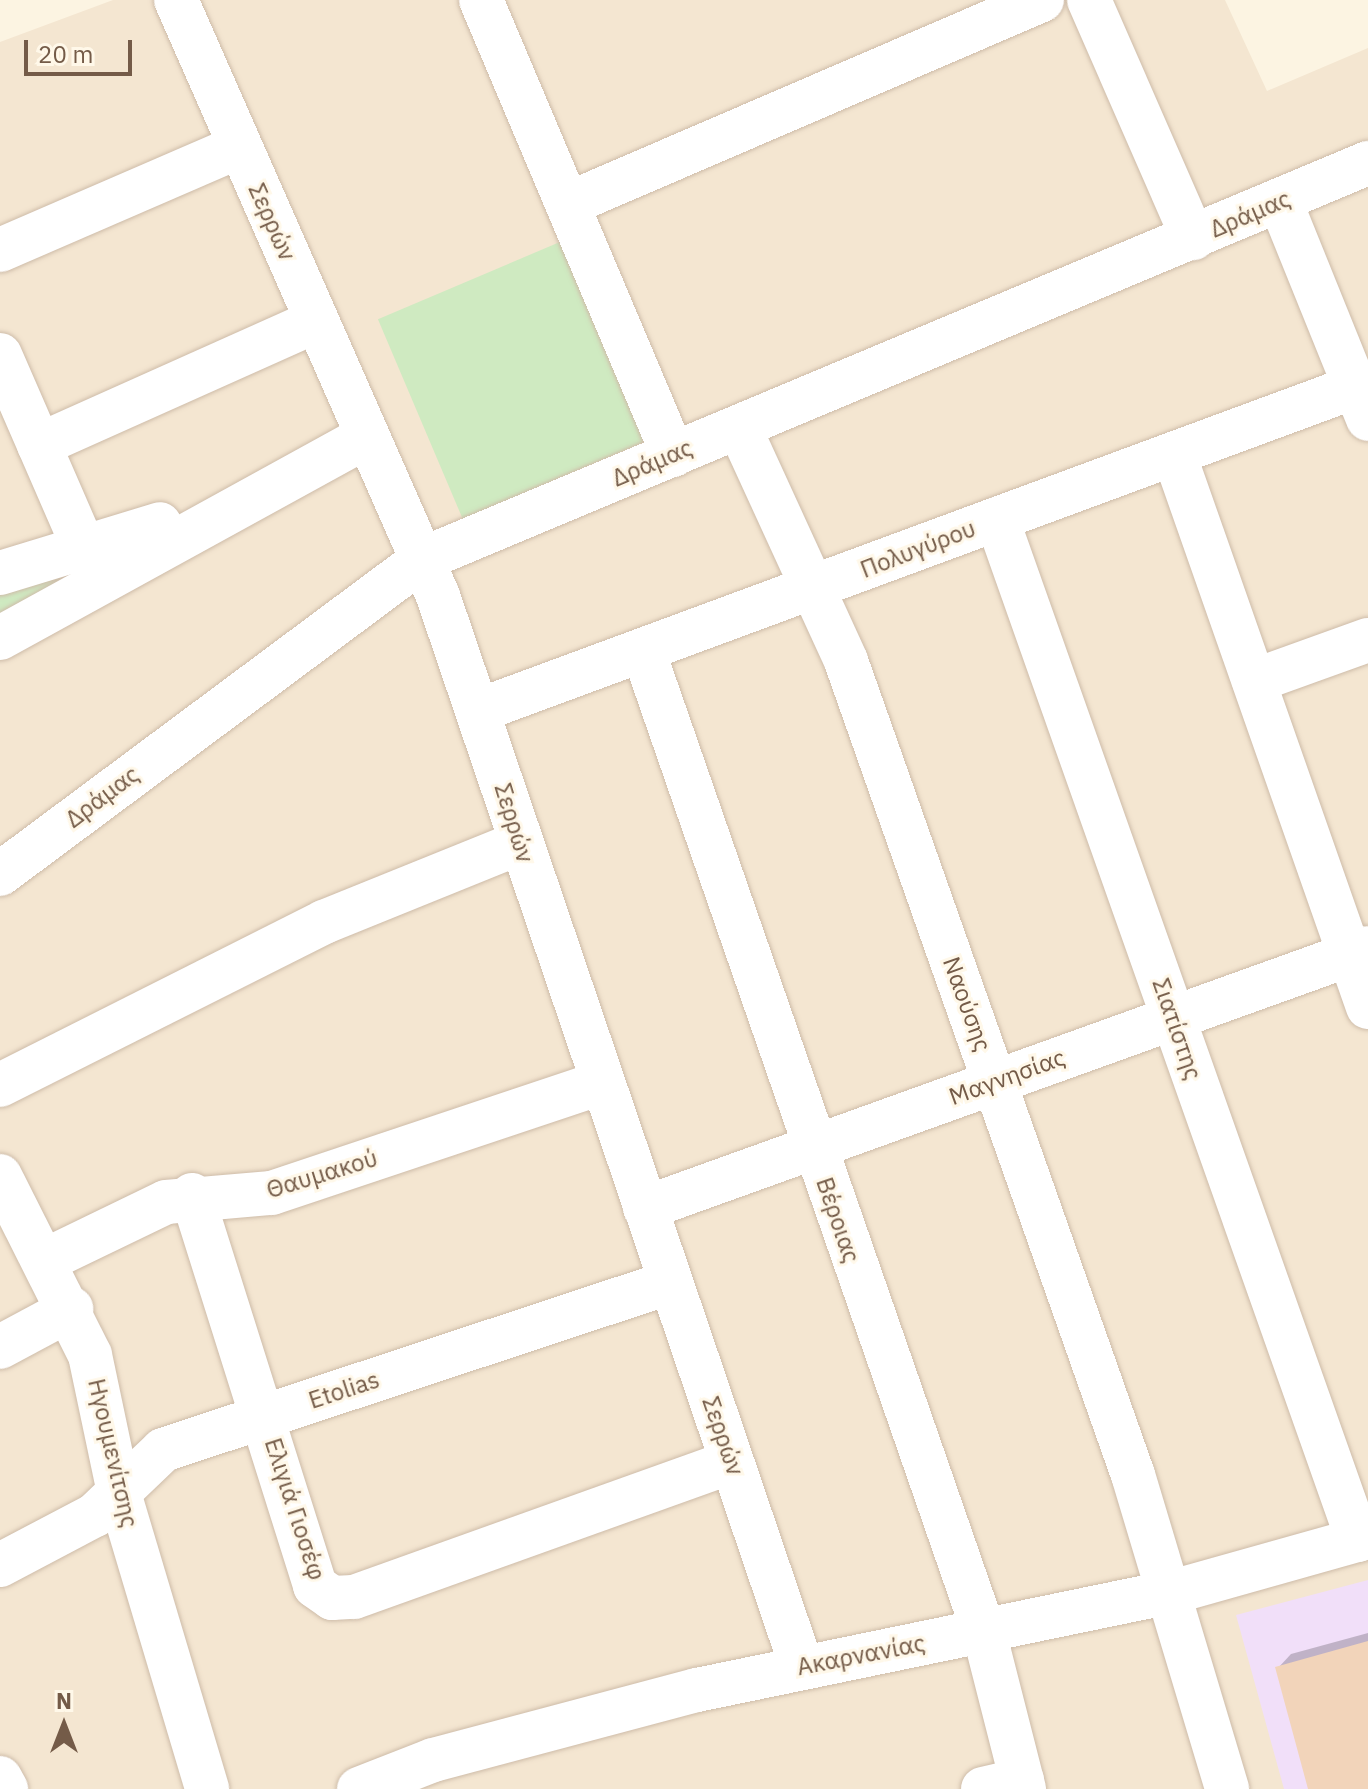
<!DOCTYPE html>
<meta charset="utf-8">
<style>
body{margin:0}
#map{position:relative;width:1368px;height:1789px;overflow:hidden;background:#fcf4e2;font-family:"IBM Plex Sans",sans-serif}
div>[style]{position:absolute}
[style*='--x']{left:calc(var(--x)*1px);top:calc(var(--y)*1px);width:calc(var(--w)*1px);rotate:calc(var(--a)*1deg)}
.residential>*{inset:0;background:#f4e6d1}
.education>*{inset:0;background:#f1dff9}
.green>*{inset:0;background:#cfeac1;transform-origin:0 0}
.shadow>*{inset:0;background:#0003}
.building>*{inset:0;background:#f2d4ba}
.roads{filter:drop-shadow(0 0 2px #cebca9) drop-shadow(0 0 2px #cebca9)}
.minor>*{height:44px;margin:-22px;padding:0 22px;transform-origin:22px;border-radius:22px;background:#fff}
span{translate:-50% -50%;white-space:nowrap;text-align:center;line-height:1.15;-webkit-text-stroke:6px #fff8e9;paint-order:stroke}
.street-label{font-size:24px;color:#745b48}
.north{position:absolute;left:24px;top:1685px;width:80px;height:80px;-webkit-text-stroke:6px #fff8e9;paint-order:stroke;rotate:0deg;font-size:22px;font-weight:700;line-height:32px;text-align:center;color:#745b48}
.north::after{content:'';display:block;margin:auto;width:28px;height:36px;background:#745b48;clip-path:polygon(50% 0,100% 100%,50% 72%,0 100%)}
.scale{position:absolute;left:24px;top:40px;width:108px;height:36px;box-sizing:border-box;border:4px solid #745b48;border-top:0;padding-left:10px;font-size:24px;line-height:28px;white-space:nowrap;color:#745b48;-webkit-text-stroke:6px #fff8e9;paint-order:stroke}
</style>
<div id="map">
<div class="residential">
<i style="clip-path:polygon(113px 0,1225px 0,1267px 91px,1368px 48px,1368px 1789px,0 1789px,0 42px)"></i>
</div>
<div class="education">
<i style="clip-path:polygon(1368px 1580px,1368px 1789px,1284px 1789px,1236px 1615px)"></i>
</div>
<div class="green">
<i style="left:574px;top:236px;width:217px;height:213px;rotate:67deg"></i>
<i style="clip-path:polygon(69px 572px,71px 580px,0 622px,0 587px)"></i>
</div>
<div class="shadow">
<i style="clip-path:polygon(1368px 1633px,1368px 1789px,1310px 1789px,1278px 1668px,1291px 1654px)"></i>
</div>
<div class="building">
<i style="clip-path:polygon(1368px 1641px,1368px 1789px,1308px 1789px,1275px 1667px)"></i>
</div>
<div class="roads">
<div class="minor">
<i style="--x:176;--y:0;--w:651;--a:66.27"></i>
<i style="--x:438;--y:596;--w:1129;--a:71.24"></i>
<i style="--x:481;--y:0;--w:494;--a:67.1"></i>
<i style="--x:1089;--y:0;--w:260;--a:66.4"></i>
<i style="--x:1280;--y:201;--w:235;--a:68"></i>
<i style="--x:568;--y:204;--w:516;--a:-23.29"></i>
<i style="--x:0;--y:250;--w:259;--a:-23.4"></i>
<i style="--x:0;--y:355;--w:239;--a:66.5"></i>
<i style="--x:739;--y:427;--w:257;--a:65.4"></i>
<i style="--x:846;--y:661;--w:863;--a:70.58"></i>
<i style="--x:1133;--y:1475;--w:328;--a:73.3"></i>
<i style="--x:39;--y:445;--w:303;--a:-24.1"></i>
<i style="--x:1174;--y:454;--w:586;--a:70.67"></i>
<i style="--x:997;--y:519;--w:1083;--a:70.53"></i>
<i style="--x:0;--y:573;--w:167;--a:-17"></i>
<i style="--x:0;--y:638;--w:417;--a:-28.8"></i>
<i style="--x:644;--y:653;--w:1036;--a:70.85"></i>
<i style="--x:984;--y:1632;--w:162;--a:75.7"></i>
<i style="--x:1254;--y:681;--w:121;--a:-19.8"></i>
<i style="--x:480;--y:710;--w:935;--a:-20.28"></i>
<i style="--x:0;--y:874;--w:527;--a:-36.67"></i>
<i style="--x:423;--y:559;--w:1025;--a:-22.74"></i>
<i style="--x:0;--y:1085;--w:363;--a:-26.7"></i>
<i style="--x:324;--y:922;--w:211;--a:-22"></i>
<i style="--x:0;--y:1176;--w:200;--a:63.3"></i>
<i style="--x:90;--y:1355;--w:141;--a:78.1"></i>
<i style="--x:119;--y:1493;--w:309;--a:73.4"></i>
<i style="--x:192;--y:1195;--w:410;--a:72.5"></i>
<i style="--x:315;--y:1586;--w:21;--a:35"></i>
<i style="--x:332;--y:1598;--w:22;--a:-3"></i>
<i style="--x:354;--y:1597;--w:401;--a:-19.7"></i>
<i style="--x:645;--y:1208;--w:768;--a:-19.78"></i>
<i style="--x:46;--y:1260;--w:133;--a:-25.8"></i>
<i style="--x:166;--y:1202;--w:106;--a:-4.9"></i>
<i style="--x:272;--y:1193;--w:347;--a:-18.5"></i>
<i style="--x:0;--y:1347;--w:81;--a:-28.2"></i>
<i style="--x:0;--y:1565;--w:107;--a:-27.8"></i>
<i style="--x:95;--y:1515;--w:94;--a:-43.7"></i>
<i style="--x:163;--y:1450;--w:535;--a:-18.3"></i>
<i style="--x:0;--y:1778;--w:13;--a:61"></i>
<i style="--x:359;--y:1789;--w:79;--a:-21.4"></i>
<i style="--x:433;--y:1760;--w:273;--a:-14.9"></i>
<i style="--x:697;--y:1690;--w:485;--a:-11.7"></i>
<i style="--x:1172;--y:1592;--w:204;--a:-15.7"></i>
<i style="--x:983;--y:1789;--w:40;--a:-13"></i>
</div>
</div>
<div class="street-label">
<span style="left:1250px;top:214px;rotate:-23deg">Δράμας</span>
<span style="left:272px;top:222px;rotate:66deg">Σερρών</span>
<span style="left:652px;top:463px;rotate:-23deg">Δράμας</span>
<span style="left:918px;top:549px;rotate:-21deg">Πολυγύρου</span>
<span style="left:102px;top:797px;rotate:-37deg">Δράμας</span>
<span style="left:514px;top:823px;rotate:73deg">Σερρών</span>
<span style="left:967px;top:1004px;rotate:70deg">Ναούσης</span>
<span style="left:1177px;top:1029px;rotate:71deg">Σιατίστης</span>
<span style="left:1007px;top:1077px;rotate:-20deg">Μαγνησίας</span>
<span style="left:322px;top:1174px;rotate:-17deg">Θαυμακού</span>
<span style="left:838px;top:1220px;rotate:71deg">Βέροιας</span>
<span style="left:344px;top:1390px;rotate:-18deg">Etolias</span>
<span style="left:723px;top:1436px;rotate:71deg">Σερρών</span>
<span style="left:113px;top:1453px;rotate:77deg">Ηγουμενίτσης</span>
<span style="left:295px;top:1509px;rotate:72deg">Ελιγιά Γιοσέφ</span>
<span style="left:861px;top:1655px;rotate:-11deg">Ακαρνανίας</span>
</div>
<div class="north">N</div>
<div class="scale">20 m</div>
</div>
